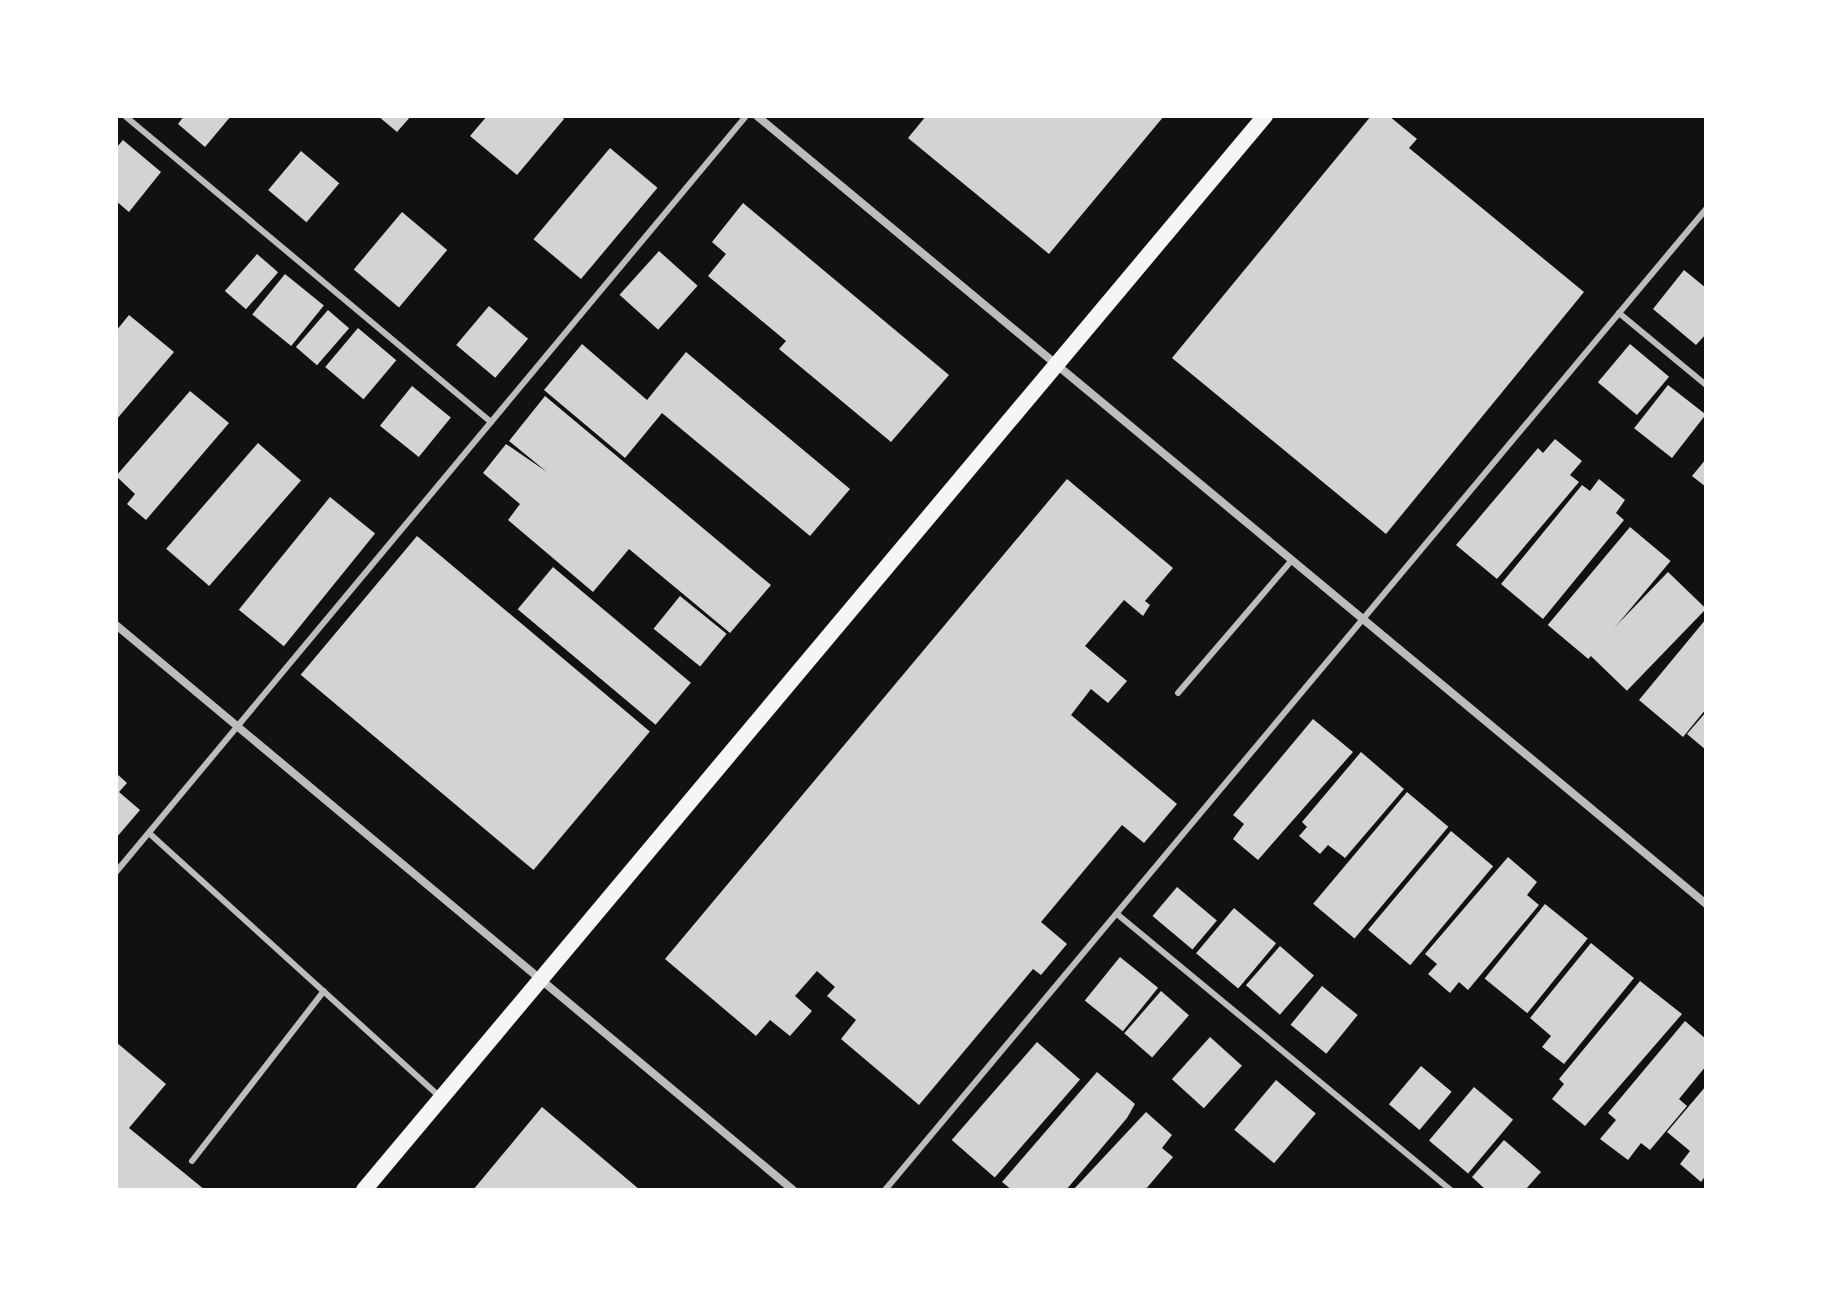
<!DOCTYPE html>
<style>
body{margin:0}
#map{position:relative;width:1822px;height:1306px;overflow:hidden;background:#111;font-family:"Sofia Sans Condensed",sans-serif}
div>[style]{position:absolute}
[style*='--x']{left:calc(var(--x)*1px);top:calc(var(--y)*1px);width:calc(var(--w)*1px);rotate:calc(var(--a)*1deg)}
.building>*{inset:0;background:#d3d3d3;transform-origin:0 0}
.service>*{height:6px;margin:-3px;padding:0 3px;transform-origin:3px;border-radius:3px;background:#bcbcbc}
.minor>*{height:8px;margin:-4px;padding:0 4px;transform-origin:4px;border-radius:4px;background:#bcbcbc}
.secondary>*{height:16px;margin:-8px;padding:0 8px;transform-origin:8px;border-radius:8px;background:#f5f5f5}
span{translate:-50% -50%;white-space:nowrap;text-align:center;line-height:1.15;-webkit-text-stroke:8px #fff;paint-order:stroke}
.frame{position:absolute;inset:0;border:118px solid #fff;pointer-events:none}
</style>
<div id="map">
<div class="building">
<i style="clip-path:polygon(184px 116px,231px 116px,205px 147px,178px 124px)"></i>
<i style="clip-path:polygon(378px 116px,411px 116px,397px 132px)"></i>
<i style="clip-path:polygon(487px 116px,561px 116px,564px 119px,517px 175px,470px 136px)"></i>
<i style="clip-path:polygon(926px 116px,1164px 116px,1049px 254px,908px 138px)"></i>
<i style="clip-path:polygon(1371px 116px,1389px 116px,1417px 139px,1409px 148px,1584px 292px,1386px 534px,1172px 358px)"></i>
<i style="clip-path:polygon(123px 140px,161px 172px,129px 212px,116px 201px,116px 148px)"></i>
<i style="left:610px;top:148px;width:62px;height:119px;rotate:40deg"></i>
<i style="left:301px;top:151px;width:50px;height:51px;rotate:40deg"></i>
<i style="clip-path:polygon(743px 203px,949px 375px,891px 442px,779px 349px,786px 341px,708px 276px,726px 254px,712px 242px)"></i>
<i style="left:402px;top:212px;width:59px;height:75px;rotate:40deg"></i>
<i style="left:659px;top:251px;width:52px;height:59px;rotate:42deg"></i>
<i style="left:257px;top:254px;width:28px;height:49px;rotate:41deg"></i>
<i style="clip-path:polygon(1684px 270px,1706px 288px,1706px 334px,1696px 345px,1653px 309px)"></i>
<i style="left:285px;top:274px;width:50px;height:52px;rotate:39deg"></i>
<i style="left:489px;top:306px;width:51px;height:51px;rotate:40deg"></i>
<i style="left:328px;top:310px;width:28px;height:49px;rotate:41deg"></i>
<i style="clip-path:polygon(129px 315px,174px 352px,116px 420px,116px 331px)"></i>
<i style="left:358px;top:328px;width:50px;height:51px;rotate:40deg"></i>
<i style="clip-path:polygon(582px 344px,647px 400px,686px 352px,850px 489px,810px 536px,662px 413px,625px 458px,544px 390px)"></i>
<i style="left:1630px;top:344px;width:51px;height:50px;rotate:40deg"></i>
<i style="left:1668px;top:385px;width:48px;height:55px;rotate:38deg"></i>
<i style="left:412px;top:386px;width:50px;height:51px;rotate:39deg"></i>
<i style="clip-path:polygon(190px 391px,229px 423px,146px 520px,127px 504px,135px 494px,116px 476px)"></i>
<i style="clip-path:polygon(545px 396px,771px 585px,730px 633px,629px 549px,593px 592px,508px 520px,520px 504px,483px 473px,506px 444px,547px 472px,509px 441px)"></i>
<i style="clip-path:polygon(1555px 439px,1582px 461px,1570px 475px,1579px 482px,1497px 579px,1456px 545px,1538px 448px,1543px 453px)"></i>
<i style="left:258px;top:443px;width:57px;height:140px;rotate:41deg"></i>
<i style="clip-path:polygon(1706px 459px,1706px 487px,1692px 476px)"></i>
<i style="clip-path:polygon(1067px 479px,1173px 568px,1145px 601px,1150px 605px,1143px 616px,1124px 600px,1085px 646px,1127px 681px,1108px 703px,1091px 689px,1071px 715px,1177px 804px,1144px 843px,1122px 825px,1041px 922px,1067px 944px,1041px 975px,1033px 969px,919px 1105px,841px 1039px,856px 1020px,827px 996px,835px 987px,817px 971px,795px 996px,812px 1011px,790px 1036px,770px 1020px,756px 1036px,665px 959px)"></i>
<i style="clip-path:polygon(1599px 479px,1625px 500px,1616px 513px,1624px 520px,1543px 619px,1501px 584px,1582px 485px,1590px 491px)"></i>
<i style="left:330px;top:497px;width:58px;height:145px;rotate:39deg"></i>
<i style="left:1630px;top:527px;width:53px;height:128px;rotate:40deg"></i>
<i style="left:417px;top:536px;width:304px;height:181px;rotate:40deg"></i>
<i style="left:553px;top:567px;width:180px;height:55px;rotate:40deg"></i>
<i style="left:1668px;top:572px;width:53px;height:114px;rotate:44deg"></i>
<i style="left:680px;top:596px;width:60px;height:42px;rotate:39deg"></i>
<i style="clip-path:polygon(1706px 619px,1706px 709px,1683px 737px,1639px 700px)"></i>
<i style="clip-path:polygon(1706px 712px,1706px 750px,1687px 734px)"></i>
<i style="clip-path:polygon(1313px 719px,1353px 752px,1258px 860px,1233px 839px,1244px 824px,1233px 815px)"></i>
<i style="clip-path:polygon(1361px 752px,1404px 789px,1345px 858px,1328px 845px,1320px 854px,1299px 836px,1307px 827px,1302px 822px)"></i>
<i style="clip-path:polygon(116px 773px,127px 783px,119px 792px,140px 810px,116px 838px)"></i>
<i style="left:1407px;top:792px;width:54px;height:146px;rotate:40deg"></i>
<i style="left:1451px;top:831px;width:55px;height:129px;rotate:40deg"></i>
<i style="clip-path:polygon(1508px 857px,1537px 882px,1527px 895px,1539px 905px,1468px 990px,1459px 982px,1450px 993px,1428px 974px,1437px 964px,1425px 954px)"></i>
<i style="left:1177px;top:887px;width:52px;height:38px;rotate:40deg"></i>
<i style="left:1545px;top:904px;width:55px;height:96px;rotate:39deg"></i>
<i style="left:1234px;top:908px;width:55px;height:59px;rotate:40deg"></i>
<i style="clip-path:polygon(1591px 943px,1634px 978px,1564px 1064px,1542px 1047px,1551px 1036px,1530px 1018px)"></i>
<i style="left:1280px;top:946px;width:45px;height:52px;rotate:41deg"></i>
<i style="left:1120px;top:957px;width:49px;height:56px;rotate:39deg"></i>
<i style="clip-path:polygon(1640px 981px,1682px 1014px,1585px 1126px,1552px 1099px,1564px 1084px,1559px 1079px)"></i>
<i style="left:1322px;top:986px;width:46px;height:50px;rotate:39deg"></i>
<i style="left:1161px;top:991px;width:37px;height:56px;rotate:41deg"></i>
<i style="clip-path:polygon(1685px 1021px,1706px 1039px,1706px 1066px,1679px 1099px,1687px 1106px,1650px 1150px,1641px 1143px,1628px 1160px,1600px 1139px,1616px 1120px,1608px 1113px)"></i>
<i style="left:1210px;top:1037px;width:43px;height:57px;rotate:42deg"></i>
<i style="clip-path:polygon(116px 1042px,166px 1084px,129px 1128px,205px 1190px,116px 1190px)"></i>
<i style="left:1037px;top:1042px;width:57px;height:130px;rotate:41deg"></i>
<i style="left:1421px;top:1066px;width:40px;height:50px;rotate:40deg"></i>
<i style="clip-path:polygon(1097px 1072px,1135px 1104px,1127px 1118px,1066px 1190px,1012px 1190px,1002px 1182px)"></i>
<i style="left:1276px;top:1080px;width:52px;height:65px;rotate:40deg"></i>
<i style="clip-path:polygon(1706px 1086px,1706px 1175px,1701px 1182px,1680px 1164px,1690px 1151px,1667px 1132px)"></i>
<i style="left:1474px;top:1087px;width:51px;height:70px;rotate:40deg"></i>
<i style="clip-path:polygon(542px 1107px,640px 1190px,473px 1190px)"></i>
<i style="clip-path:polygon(1146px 1112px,1172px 1135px,1162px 1148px,1173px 1157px,1145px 1190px,1073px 1190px)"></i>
<i style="clip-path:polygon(1504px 1140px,1541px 1172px,1525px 1190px,1486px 1190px,1472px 1177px)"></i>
</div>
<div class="service">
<i style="--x:125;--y:116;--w:477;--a:39.9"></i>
<i style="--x:1619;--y:313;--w:113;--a:39.6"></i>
<i style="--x:1178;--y:693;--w:175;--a:-49.4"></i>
<i style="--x:149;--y:833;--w:394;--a:42.2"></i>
<i style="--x:116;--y:872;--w:984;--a:-50.19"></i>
<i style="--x:1117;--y:914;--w:433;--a:39.6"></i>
<i style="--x:192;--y:1161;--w:215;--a:-52.2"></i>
<i style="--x:885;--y:1190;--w:1279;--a:-50.07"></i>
</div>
<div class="minor">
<i style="--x:757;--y:116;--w:1234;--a:39.7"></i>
<i style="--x:116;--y:625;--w:882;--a:39.85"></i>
</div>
<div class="secondary">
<i style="--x:364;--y:1190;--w:1402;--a:-50.01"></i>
</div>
<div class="frame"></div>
</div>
